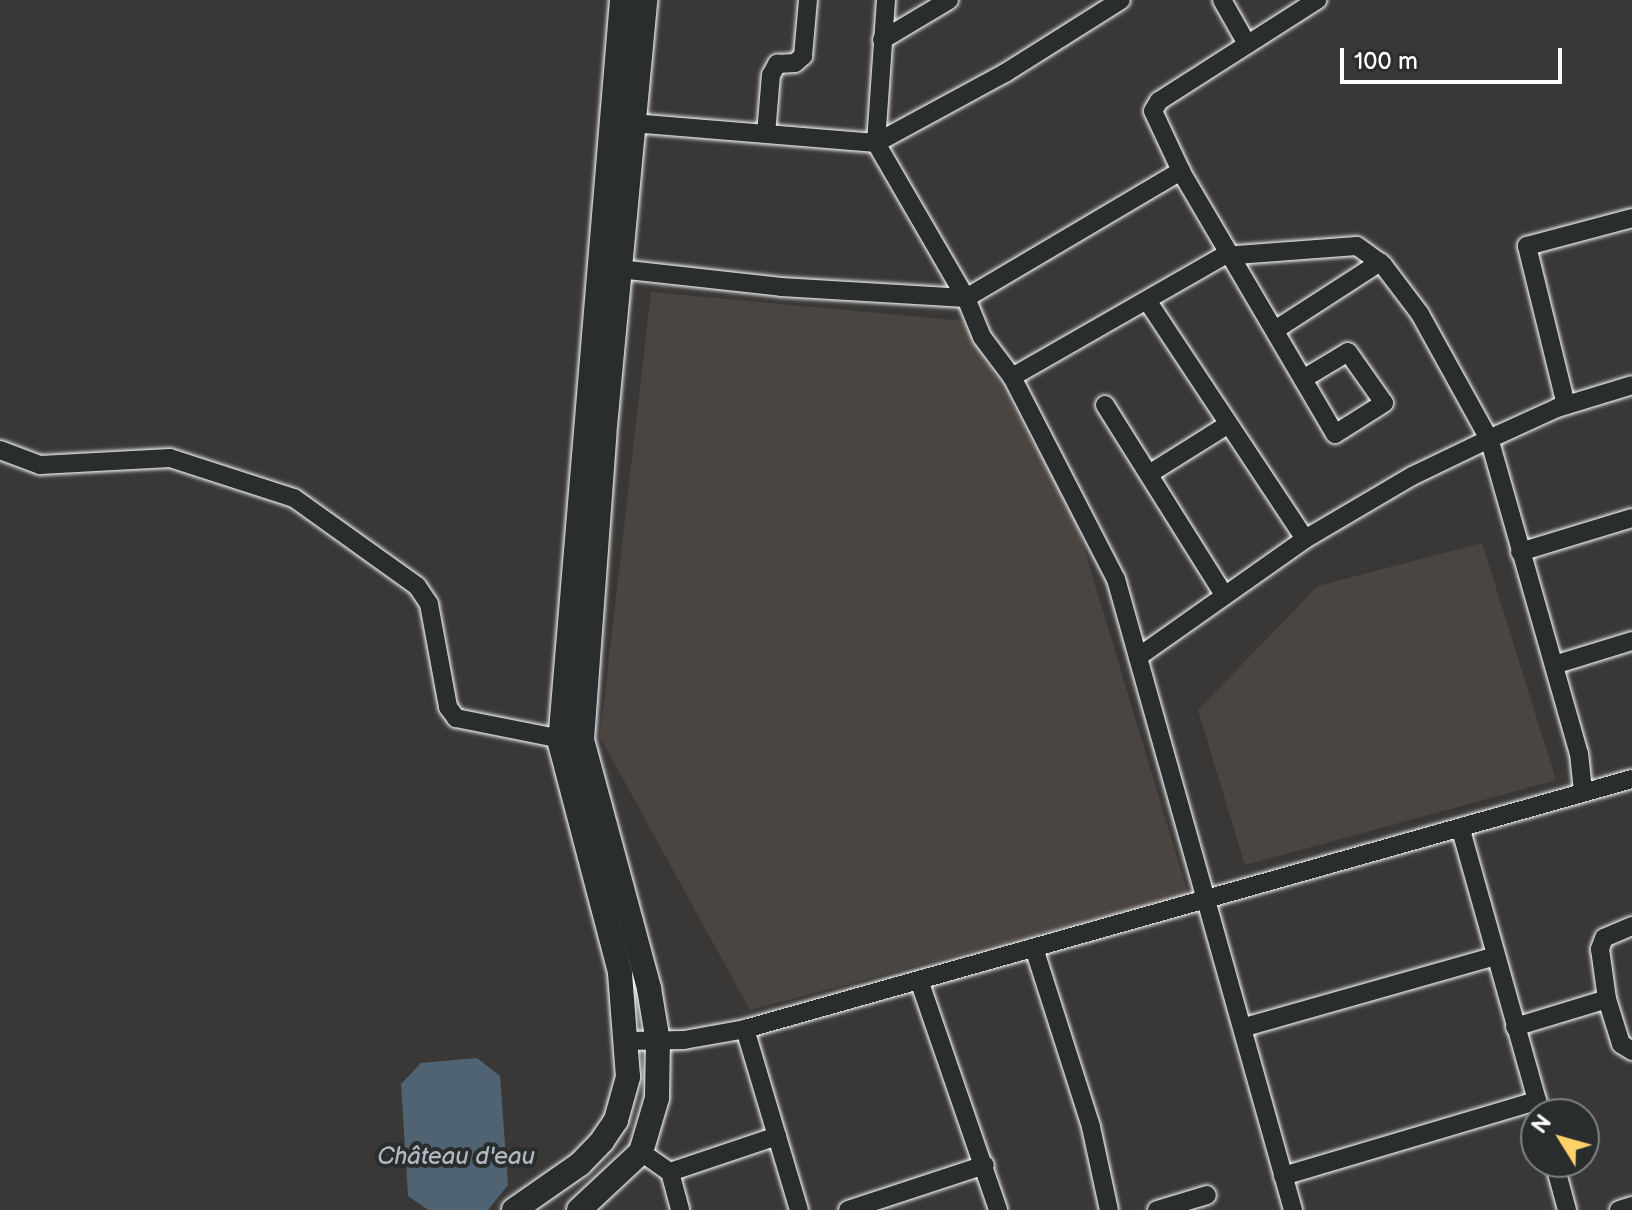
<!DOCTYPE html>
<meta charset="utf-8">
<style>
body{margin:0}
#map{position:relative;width:1632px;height:1210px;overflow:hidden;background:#393837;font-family:"Balsamiq Sans",sans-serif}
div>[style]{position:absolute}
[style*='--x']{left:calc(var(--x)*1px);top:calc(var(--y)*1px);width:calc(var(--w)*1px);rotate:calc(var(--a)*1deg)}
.built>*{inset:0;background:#4b4542}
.water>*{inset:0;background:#4f6372}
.roads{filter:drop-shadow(0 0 2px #fff) drop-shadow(0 0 2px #fff)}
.minor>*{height:18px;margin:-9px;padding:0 9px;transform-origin:9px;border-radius:9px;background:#2a2d2e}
.secondary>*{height:24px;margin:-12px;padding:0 12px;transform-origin:12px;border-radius:12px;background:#2a2d2e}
span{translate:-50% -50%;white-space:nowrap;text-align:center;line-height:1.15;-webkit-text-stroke:8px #2a2d2e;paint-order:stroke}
.water-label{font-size:24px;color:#b0b9c0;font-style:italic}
.north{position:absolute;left:1520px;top:1098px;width:80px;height:80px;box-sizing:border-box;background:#2a2d2e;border:2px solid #7f8182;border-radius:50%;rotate:307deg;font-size:22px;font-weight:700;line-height:32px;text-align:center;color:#fff}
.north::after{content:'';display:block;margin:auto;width:28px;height:36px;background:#ffd166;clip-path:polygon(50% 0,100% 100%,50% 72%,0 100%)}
.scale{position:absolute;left:1340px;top:48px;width:222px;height:36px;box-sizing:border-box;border:4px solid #fff;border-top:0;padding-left:10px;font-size:24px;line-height:28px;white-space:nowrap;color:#fff;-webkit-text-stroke:6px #2a2d2e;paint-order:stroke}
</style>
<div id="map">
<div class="built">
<i style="clip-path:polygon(651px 292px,964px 321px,1074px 515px,1188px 894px,750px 1010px,600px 737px)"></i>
<i style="clip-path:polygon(1482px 543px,1556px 780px,1245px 865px,1198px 710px,1318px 586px)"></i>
</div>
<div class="water">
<i style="clip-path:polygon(477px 1058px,500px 1076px,508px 1185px,488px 1210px,428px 1210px,408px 1196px,401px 1084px,421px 1063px)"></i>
</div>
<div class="roads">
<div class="minor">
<i style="--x:886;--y:0;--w:143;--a:94"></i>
<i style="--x:876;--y:143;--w:179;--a:59.9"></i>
<i style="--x:966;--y:298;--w:250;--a:-30.6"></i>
<i style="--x:1222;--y:0;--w:51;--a:60.4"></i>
<i style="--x:882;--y:40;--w:78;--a:-30.8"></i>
<i style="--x:632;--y:123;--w:245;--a:4.7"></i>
<i style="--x:876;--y:143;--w:147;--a:-28.5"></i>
<i style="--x:1005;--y:73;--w:137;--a:-32.2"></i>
<i style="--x:766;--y:134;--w:59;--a:-85.2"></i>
<i style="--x:771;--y:75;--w:13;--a:-61"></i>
<i style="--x:777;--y:64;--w:18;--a:-3"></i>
<i style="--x:795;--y:63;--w:11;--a:-41"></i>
<i style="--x:803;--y:56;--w:56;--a:-84.9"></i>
<i style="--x:619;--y:269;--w:163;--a:6.3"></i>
<i style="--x:781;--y:287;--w:185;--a:3.4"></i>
<i style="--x:966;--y:298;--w:42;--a:67.7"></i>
<i style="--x:982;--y:337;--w:50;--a:53.1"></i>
<i style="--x:1012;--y:377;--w:227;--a:62.8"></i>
<i style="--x:1116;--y:579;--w:655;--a:74.33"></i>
<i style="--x:1275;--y:330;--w:125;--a:-32.9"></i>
<i style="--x:1012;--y:377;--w:243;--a:-29.8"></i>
<i style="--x:1223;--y:256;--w:134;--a:-4.3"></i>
<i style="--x:1357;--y:246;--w:32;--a:36"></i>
<i style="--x:1383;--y:265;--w:61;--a:52.9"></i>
<i style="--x:1420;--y:314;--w:143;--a:61.1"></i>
<i style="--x:1489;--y:439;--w:85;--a:154.3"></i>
<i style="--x:1412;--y:476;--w:124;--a:149.5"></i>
<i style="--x:1305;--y:539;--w:284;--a:-123.5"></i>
<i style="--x:1303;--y:379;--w:52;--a:-31"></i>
<i style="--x:1348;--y:352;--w:62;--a:54.8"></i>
<i style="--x:1384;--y:403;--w:58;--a:147.7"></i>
<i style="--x:1335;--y:434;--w:305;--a:-120.4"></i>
<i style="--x:1181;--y:171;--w:66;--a:-115"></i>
<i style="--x:1153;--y:111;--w:12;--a:-59"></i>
<i style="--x:1159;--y:101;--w:188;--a:-32.6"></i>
<i style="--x:1105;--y:405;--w:224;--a:57.9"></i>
<i style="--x:1566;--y:405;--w:164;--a:-103.8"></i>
<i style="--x:1527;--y:246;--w:109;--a:-14.9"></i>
<i style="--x:0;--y:450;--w:43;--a:20.6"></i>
<i style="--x:40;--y:465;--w:130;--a:-3.1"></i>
<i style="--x:170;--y:458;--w:130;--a:17.9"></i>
<i style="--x:294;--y:498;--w:151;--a:35.6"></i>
<i style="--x:417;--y:586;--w:22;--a:56"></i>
<i style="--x:429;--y:604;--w:105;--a:79.5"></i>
<i style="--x:448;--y:707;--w:14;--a:54"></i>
<i style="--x:456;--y:718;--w:117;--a:11.3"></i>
<i style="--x:1149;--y:474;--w:92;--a:-32.1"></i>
<i style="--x:1520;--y:552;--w:117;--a:-16.9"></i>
<i style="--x:1138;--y:657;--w:204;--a:-35.2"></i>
<i style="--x:1554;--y:665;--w:82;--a:-17.1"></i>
<i style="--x:1583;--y:791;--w:37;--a:-96"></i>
<i style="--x:1579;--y:754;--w:328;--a:-105.9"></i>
<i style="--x:1489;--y:439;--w:75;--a:-24.5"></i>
<i style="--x:1557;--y:408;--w:78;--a:-17"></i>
<i style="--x:1461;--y:830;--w:295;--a:74.3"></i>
<i style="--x:1632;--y:926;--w:30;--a:157"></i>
<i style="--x:1604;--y:938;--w:12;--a:110"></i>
<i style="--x:1600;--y:949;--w:50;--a:82"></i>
<i style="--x:1607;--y:999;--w:47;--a:72.7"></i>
<i style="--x:1621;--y:1044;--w:13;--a:32"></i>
<i style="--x:1034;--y:948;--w:188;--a:72.3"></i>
<i style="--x:1091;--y:1127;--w:85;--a:77.8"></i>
<i style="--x:920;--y:983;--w:240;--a:71"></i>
<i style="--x:1245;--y:1027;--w:261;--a:-15.8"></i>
<i style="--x:1515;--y:1027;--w:96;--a:-16.9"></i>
<i style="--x:745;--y:1029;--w:189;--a:73.4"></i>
<i style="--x:627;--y:1041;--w:57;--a:-1"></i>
<i style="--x:684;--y:1040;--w:62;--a:-10.2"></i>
<i style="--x:745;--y:1029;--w:922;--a:-15.74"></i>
<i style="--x:641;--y:1152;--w:35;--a:35"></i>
<i style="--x:670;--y:1172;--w:39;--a:75"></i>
<i style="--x:1554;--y:1162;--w:50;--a:74.8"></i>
<i style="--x:670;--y:1172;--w:113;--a:-18.6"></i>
<i style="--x:1283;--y:1176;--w:265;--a:-16.5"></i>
<i style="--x:848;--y:1210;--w:144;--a:-18.2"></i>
<i style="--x:1157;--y:1210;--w:52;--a:-16.7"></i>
<i style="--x:1619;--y:1210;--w:14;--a:-17"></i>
</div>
<div class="secondary">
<i style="--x:514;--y:1210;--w:80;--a:-34.9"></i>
<i style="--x:580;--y:1164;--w:32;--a:-46"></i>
<i style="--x:602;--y:1141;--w:25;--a:-56"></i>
<i style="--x:616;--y:1120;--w:45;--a:-74.4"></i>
<i style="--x:628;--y:1077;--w:105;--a:-94.4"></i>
<i style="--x:620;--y:972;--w:237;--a:-104.7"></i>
<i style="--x:560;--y:743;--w:746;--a:-85.23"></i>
<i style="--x:579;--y:1210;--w:85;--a:-43.1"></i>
<i style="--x:641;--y:1152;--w:56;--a:-73.5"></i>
<i style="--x:657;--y:1098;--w:56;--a:-89"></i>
<i style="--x:658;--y:1042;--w:55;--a:-99.5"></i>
<i style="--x:649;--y:988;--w:257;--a:-105.1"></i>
<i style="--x:582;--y:740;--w:304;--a:-85.8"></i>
<i style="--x:604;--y:437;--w:439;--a:-84.6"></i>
</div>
</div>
<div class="water-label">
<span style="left:456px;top:1157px">Château d'eau</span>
</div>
<div class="north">N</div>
<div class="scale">100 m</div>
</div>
